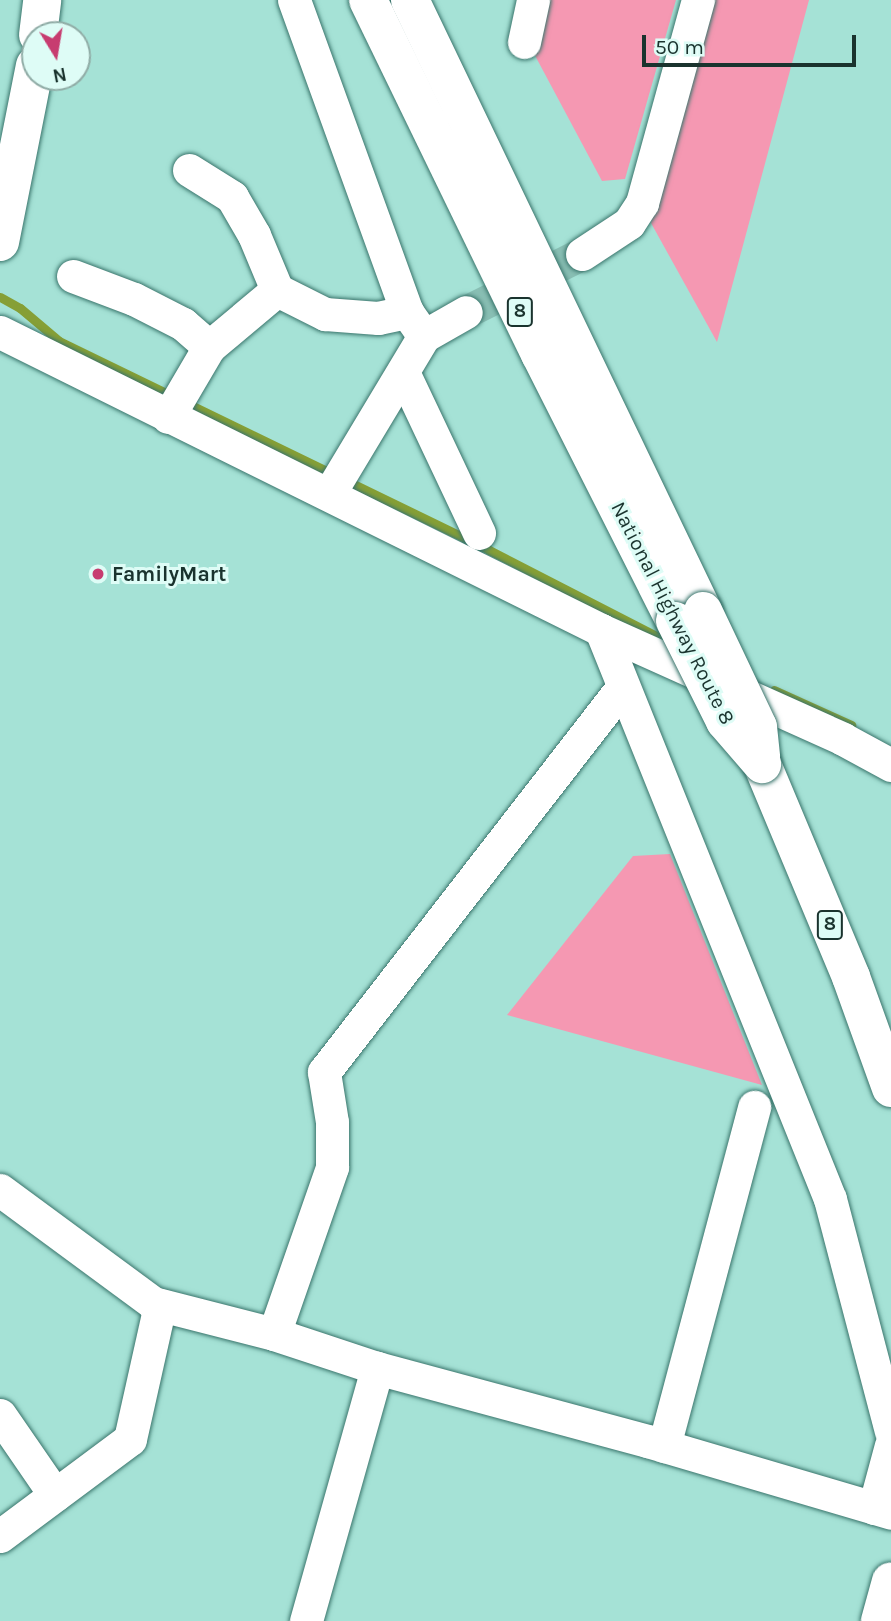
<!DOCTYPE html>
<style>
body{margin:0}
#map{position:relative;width:891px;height:1621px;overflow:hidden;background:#a5e2d6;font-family:Karla,sans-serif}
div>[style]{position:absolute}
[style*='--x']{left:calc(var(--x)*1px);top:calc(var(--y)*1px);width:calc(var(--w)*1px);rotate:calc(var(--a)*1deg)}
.green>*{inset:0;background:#f598b2}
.stream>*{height:9px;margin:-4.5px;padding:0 4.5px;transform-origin:4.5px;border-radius:4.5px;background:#869f36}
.minor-tunnel>*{height:33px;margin-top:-16.5px;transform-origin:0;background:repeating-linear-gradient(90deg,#89bfb4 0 33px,transparent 0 50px)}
.roads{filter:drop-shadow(0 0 2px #3a756c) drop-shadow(0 0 2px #3a756c)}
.minor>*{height:33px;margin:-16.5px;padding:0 16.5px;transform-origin:16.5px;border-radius:16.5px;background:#fff}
.major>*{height:38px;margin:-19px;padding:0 19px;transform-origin:19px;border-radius:19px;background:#fff}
.highway>*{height:38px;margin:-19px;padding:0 19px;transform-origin:19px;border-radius:19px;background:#fff}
.bridges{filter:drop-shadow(0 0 2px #3a756c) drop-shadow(0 0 2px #3a756c)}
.highway-bridge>*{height:38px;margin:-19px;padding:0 19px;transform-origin:19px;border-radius:19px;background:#fff}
.dots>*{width:19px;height:19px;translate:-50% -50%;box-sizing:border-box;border:4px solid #defcf6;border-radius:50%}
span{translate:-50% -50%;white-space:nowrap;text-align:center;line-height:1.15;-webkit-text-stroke:6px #defcf6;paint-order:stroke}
.shield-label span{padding:2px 5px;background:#defcf6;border:2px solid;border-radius:5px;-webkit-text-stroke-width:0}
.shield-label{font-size:19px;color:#1a332e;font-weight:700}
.poi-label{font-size:21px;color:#1a332e;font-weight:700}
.left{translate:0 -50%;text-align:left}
.street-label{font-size:21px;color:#1a332e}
.north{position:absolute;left:21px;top:21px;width:70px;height:70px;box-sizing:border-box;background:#defcf6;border:2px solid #90aca6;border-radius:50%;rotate:169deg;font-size:19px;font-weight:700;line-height:28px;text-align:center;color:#1a332e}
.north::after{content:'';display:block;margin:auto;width:24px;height:32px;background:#c73c70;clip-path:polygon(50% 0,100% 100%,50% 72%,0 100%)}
.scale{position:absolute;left:642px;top:35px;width:214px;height:32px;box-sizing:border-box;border:4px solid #1a332e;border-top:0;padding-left:9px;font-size:21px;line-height:24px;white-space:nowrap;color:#1a332e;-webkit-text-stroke:5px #defcf6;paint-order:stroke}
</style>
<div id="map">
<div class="green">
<i style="clip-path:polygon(544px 0,676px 0,625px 179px,602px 181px,531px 48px)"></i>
<i style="clip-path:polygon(711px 0,809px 0,717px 342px,651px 223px)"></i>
<i style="clip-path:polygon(670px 854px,762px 1085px,507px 1015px,633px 856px)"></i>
</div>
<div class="stream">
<i style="--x:0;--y:297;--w:23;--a:29"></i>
<i style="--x:20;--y:308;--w:51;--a:40.2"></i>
<i style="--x:59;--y:341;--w:478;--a:25.9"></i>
<i style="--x:489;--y:550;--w:199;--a:27.2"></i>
<i style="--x:774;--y:690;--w:85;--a:24.4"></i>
</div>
<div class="minor-tunnel">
<i style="--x:466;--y:312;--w:130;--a:-26.6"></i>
</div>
<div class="roads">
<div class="minor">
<i style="--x:294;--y:0;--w:332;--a:70.1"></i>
<i style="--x:407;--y:312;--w:29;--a:55"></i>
<i style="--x:524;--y:42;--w:43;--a:-77.9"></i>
<i style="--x:189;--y:170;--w:51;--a:32.1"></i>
<i style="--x:232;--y:197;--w:44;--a:59.9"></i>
<i style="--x:254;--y:235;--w:60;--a:67.3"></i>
<i style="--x:582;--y:254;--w:56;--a:-33.4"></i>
<i style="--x:629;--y:223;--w:24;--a:-57"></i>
<i style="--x:642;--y:203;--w:211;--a:-74.6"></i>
<i style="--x:73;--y:276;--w:65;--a:20.7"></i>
<i style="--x:134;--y:299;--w:55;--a:27"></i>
<i style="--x:183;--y:324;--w:35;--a:41"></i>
<i style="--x:209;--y:347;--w:89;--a:-40"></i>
<i style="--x:277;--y:290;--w:54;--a:26.6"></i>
<i style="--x:325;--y:314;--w:53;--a:4.3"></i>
<i style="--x:378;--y:318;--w:30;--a:-12"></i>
<i style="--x:0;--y:332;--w:671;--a:26.37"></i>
<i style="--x:601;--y:630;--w:265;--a:24.2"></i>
<i style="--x:843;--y:739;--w:55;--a:28.4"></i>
<i style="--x:403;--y:372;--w:178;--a:64.7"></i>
<i style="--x:168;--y:417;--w:81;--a:-59.6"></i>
<i style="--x:329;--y:494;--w:184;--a:-59"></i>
<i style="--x:424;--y:336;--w:48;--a:-29.7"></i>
<i style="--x:601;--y:630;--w:613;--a:68.08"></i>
<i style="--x:830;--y:1199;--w:240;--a:75.3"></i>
<i style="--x:0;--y:1190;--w:190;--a:36.4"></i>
<i style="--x:153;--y:1303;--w:125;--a:14.4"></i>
<i style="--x:274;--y:1334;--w:108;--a:18.3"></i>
<i style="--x:377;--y:1368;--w:280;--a:15.1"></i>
<i style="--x:647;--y:1441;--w:254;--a:16.4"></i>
<i style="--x:274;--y:1334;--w:177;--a:-70.8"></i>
<i style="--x:332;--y:1167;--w:45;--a:-90"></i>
<i style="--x:332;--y:1122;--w:51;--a:-99.1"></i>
<i style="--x:324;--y:1072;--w:486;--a:-52.2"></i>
<i style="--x:0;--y:1415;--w:97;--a:55.5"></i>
<i style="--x:664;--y:1446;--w:351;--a:-75.1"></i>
<i style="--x:874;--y:1508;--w:65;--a:-74.9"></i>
<i style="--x:0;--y:1536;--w:162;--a:-36.7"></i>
<i style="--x:130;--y:1439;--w:137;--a:-77.4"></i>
<i style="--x:306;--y:1621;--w:263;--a:-74.3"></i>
</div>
<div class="major">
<i style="--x:38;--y:35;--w:35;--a:-83"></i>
<i style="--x:0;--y:242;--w:180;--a:-78.8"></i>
<i style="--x:880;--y:1621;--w:41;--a:-74.6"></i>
</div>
<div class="highway">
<i style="--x:368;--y:0;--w:394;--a:64.1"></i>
<i style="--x:540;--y:354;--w:299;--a:63.2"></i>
<i style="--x:410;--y:0;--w:678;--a:64.38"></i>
<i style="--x:762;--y:764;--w:231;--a:67.3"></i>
<i style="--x:851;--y:977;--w:118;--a:70.2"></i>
</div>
</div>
<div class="bridges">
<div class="highway-bridge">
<i style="--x:703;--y:611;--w:128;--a:64.6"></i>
<i style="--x:758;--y:727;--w:30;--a:84"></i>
<i style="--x:675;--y:621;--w:112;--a:63.4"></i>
<i style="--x:725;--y:721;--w:57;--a:49.3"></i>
</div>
</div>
<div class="dots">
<i style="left:98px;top:574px;background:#c73c70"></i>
</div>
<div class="shield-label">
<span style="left:520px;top:312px">8</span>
<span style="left:830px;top:925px">8</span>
</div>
<div class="poi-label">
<span class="left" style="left:112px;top:574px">FamilyMart</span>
</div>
<div class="street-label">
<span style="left:673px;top:613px;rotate:63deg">National Highway Route 8</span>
</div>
<div class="north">N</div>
<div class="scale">50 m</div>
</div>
